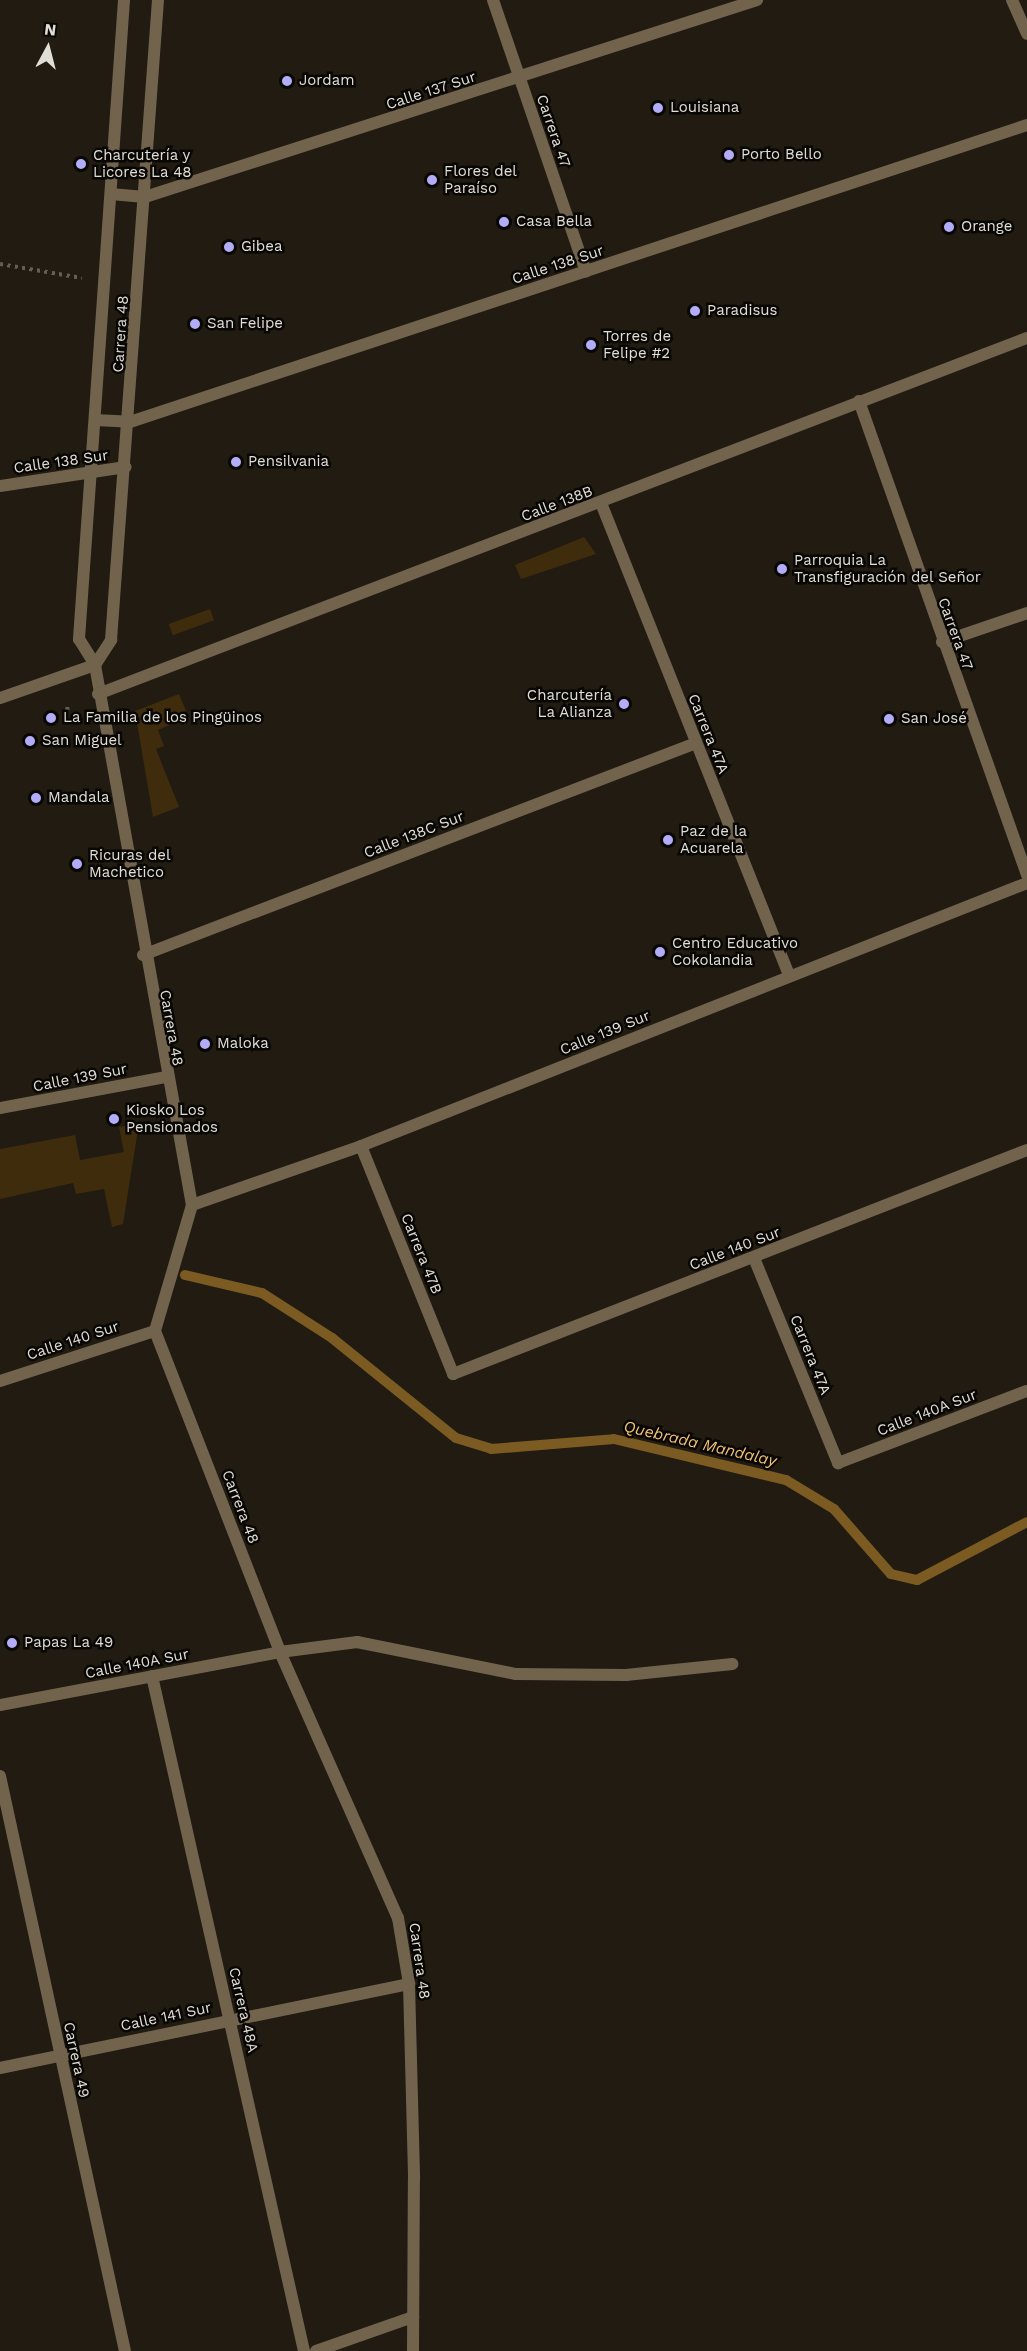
<!DOCTYPE html>
<meta charset="utf-8">
<style>
body{margin:0}
#map{position:relative;width:1027px;height:2351px;overflow:hidden;background:#211b12;font-family:"Work Sans",sans-serif}
div>[style]{position:absolute}
[style*='--x']{left:calc(var(--x)*1px);top:calc(var(--y)*1px);width:calc(var(--w)*1px);rotate:calc(var(--a)*1deg)}
.green>*{inset:0;background:#3f2c0c;transform-origin:0 0}
.stream>*{height:10px;margin:-5px;padding:0 5px;transform-origin:5px;border-radius:5px;background:#7c5b22}
.path>*{height:4px;margin-top:-2px;transform-origin:0;background:repeating-linear-gradient(90deg,#635e56 0 3px,transparent 0 7.5px)}
.service>*{height:12px;margin:-6px;padding:0 6px;transform-origin:6px;border-radius:6px;background:#72634d}
.pedestrian>*{height:12px;margin:-6px;padding:0 6px;transform-origin:6px;border-radius:6px;background:#72634d}
.minor>*{height:12px;margin:-6px;padding:0 6px;transform-origin:6px;border-radius:6px;background:#72634d}
.dots>*{width:16px;height:16px;translate:-50% -50%;box-sizing:border-box;border:3px solid #090704;border-radius:50%}
span{translate:-50% -50%;white-space:nowrap;text-align:center;line-height:1.15;-webkit-text-stroke:5px #090704;paint-order:stroke}
.poi-label{font-size:15px;color:#e1ddd7}
.left{translate:0 -50%;text-align:left}
.right{translate:-100% -50%;text-align:right}
.street-label{font-size:15px;color:#e1ddd7}
.water-label{font-size:16px;color:#f4c170;font-style:italic}
.north{position:absolute;left:18px;top:18px;width:60px;height:60px;-webkit-text-stroke:4px #090704;paint-order:stroke;rotate:7deg;font-size:16px;font-weight:700;line-height:24px;text-align:center;color:#e1ddd7}
.north::after{content:'';display:block;margin:auto;width:21px;height:27px;background:#e1ddd7;clip-path:polygon(50% 0,100% 100%,50% 72%,0 100%)}
</style>
<div id="map">
<div class="green">
<i style="clip-path:polygon(584px 537px,596px 554px,521px 579px,515px 565px)"></i>
<i style="left:210px;top:609px;width:12px;height:44px;rotate:70deg"></i>
<i style="clip-path:polygon(179px 694px,186px 711px,168px 718px,170px 725px,158px 730px,164px 746px,156px 749px,179px 807px,153px 817px,135px 711px)"></i>
<i style="clip-path:polygon(139px 1123px,123px 1224px,112px 1227px,104px 1189px,76px 1194px,73px 1183px,0 1199px,0 1149px,75px 1135px,80px 1160px,124px 1152px,119px 1127px)"></i>
</div>
<div class="stream">
<i style="--x:185;--y:1275;--w:79;--a:13.2"></i>
<i style="--x:262;--y:1293;--w:83;--a:32.7"></i>
<i style="--x:332;--y:1338;--w:159;--a:38.9"></i>
<i style="--x:456;--y:1438;--w:37;--a:17"></i>
<i style="--x:491;--y:1449;--w:123;--a:-4.6"></i>
<i style="--x:614;--y:1439;--w:177;--a:13.4"></i>
<i style="--x:786;--y:1480;--w:56;--a:31.1"></i>
<i style="--x:834;--y:1509;--w:86;--a:48.8"></i>
<i style="--x:891;--y:1574;--w:27;--a:13"></i>
<i style="--x:917;--y:1580;--w:124;--a:-27.8"></i>
</div>
<div class="path">
<i style="--x:0;--y:264;--w:83;--a:9.7"></i>
<i style="--x:67;--y:707;--w:5;--a:79"></i>
</div>
<div class="service">
<i style="--x:280;--y:1652;--w:78;--a:-7.4"></i>
<i style="--x:357;--y:1642;--w:162;--a:11.4"></i>
<i style="--x:516;--y:1674;--w:110;--a:0.5"></i>
<i style="--x:626;--y:1675;--w:107;--a:-5.9"></i>
</div>
<div class="pedestrian">
<i style="--x:316;--y:2351;--w:103;--a:-19.3"></i>
<i style="--x:413;--y:2351;--w:172;--a:-89.7"></i>
</div>
<div class="minor">
<i style="--x:124;--y:0;--w:641;--a:94.03"></i>
<i style="--x:79;--y:639;--w:31;--a:58"></i>
<i style="--x:95;--y:665;--w:549;--a:79.82"></i>
<i style="--x:192;--y:1205;--w:131;--a:106.4"></i>
<i style="--x:155;--y:1331;--w:344;--a:68.7"></i>
<i style="--x:280;--y:1652;--w:291;--a:66.1"></i>
<i style="--x:398;--y:1918;--w:67;--a:80.5"></i>
<i style="--x:409;--y:1984;--w:195;--a:88.5"></i>
<i style="--x:493;--y:0;--w:287;--a:71.1"></i>
<i style="--x:1012;--y:0;--w:37;--a:66"></i>
<i style="--x:111;--y:194;--w:34;--a:5"></i>
<i style="--x:145;--y:197;--w:643;--a:-17.84"></i>
<i style="--x:859;--y:401;--w:503;--a:70.48"></i>
<i style="--x:95;--y:420;--w:35;--a:3"></i>
<i style="--x:130;--y:422;--w:945;--a:-18.32"></i>
<i style="--x:0;--y:486;--w:127;--a:-8.6"></i>
<i style="--x:601;--y:503;--w:508;--a:68.28"></i>
<i style="--x:942;--y:642;--w:90;--a:-18.8"></i>
<i style="--x:95;--y:665;--w:30;--a:-57"></i>
<i style="--x:111;--y:640;--w:642;--a:-85.8"></i>
<i style="--x:98;--y:694;--w:995;--a:-20.97"></i>
<i style="--x:0;--y:698;--w:101;--a:-19.2"></i>
<i style="--x:143;--y:955;--w:592;--a:-20.97"></i>
<i style="--x:0;--y:1108;--w:168;--a:-10.6"></i>
<i style="--x:361;--y:1146;--w:246;--a:68"></i>
<i style="--x:453;--y:1374;--w:616;--a:-21.32"></i>
<i style="--x:192;--y:1205;--w:179;--a:-19.2"></i>
<i style="--x:361;--y:1146;--w:716;--a:-21.55"></i>
<i style="--x:754;--y:1258;--w:222;--a:67.7"></i>
<i style="--x:838;--y:1463;--w:202;--a:-20.9"></i>
<i style="--x:0;--y:1381;--w:163;--a:-17.9"></i>
<i style="--x:152;--y:1676;--w:692;--a:77.31"></i>
<i style="--x:0;--y:1705;--w:285;--a:-10.7"></i>
<i style="--x:0;--y:1776;--w:588;--a:77.74"></i>
<i style="--x:0;--y:2068;--w:418;--a:-11.6"></i>
</div>
<div class="dots">
<i style="left:287px;top:81px;background:#b3adf9"></i>
<i style="left:658px;top:108px;background:#b3adf9"></i>
<i style="left:729px;top:155px;background:#b3adf9"></i>
<i style="left:81px;top:164px;background:#b3adf9"></i>
<i style="left:432px;top:180px;background:#b3adf9"></i>
<i style="left:504px;top:222px;background:#b3adf9"></i>
<i style="left:949px;top:227px;background:#b3adf9"></i>
<i style="left:229px;top:247px;background:#b3adf9"></i>
<i style="left:695px;top:311px;background:#b3adf9"></i>
<i style="left:195px;top:324px;background:#b3adf9"></i>
<i style="left:591px;top:345px;background:#b3adf9"></i>
<i style="left:236px;top:462px;background:#b3adf9"></i>
<i style="left:782px;top:569px;background:#b3adf9"></i>
<i style="left:624px;top:704px;background:#b3adf9"></i>
<i style="left:51px;top:718px;background:#b3adf9"></i>
<i style="left:889px;top:719px;background:#b3adf9"></i>
<i style="left:30px;top:741px;background:#b3adf9"></i>
<i style="left:36px;top:798px;background:#b3adf9"></i>
<i style="left:668px;top:840px;background:#b3adf9"></i>
<i style="left:77px;top:864px;background:#b3adf9"></i>
<i style="left:660px;top:952px;background:#b3adf9"></i>
<i style="left:205px;top:1044px;background:#b3adf9"></i>
<i style="left:114px;top:1119px;background:#b3adf9"></i>
<i style="left:12px;top:1643px;background:#b3adf9"></i>
</div>
<div class="poi-label">
<span class="left" style="left:299px;top:81px">Jordam</span>
<span class="left" style="left:670px;top:108px">Louisiana</span>
<span class="left" style="left:93px;top:164px">Charcutería y<br>Licores La 48</span>
<span class="left" style="left:741px;top:155px">Porto Bello</span>
<span class="left" style="left:444px;top:180px">Flores del<br>Paraíso</span>
<span class="left" style="left:516px;top:222px">Casa Bella</span>
<span class="left" style="left:961px;top:227px">Orange</span>
<span class="left" style="left:241px;top:247px">Gibea</span>
<span class="left" style="left:707px;top:311px">Paradisus</span>
<span class="left" style="left:207px;top:324px">San Felipe</span>
<span class="left" style="left:603px;top:345px">Torres de<br>Felipe #2</span>
<span class="left" style="left:248px;top:462px">Pensilvania</span>
<span class="left" style="left:794px;top:569px">Parroquia La<br>Transfiguración del Señor</span>
<span class="right" style="left:612px;top:704px">Charcutería<br>La Alianza</span>
<span class="left" style="left:63px;top:718px">La Familia de los Pingüinos</span>
<span class="left" style="left:901px;top:719px">San José</span>
<span class="left" style="left:42px;top:741px">San Miguel</span>
<span class="left" style="left:48px;top:798px">Mandala</span>
<span class="left" style="left:680px;top:840px">Paz de la<br>Acuarela</span>
<span class="left" style="left:89px;top:864px">Ricuras del<br>Machetico</span>
<span class="left" style="left:672px;top:952px">Centro Educativo<br>Cokolandia</span>
<span class="left" style="left:217px;top:1044px">Maloka</span>
<span class="left" style="left:126px;top:1119px">Kiosko Los<br>Pensionados</span>
<span class="left" style="left:24px;top:1643px">Papas La 49</span>
</div>
<div class="street-label">
<span style="left:431px;top:91px;rotate:-18deg">Calle 137 Sur</span>
<span style="left:553px;top:131px;rotate:71deg">Carrera 47</span>
<span style="left:558px;top:265px;rotate:-18deg">Calle 138 Sur</span>
<span style="left:121px;top:334px;rotate:-86deg">Carrera 48</span>
<span style="left:61px;top:462px;rotate:-8deg">Calle 138 Sur</span>
<span style="left:557px;top:504px;rotate:-21deg">Calle 138B</span>
<span style="left:955px;top:634px;rotate:70deg">Carrera 47</span>
<span style="left:708px;top:734px;rotate:68deg">Carrera 47A</span>
<span style="left:414px;top:835px;rotate:-21deg">Calle 138C Sur</span>
<span style="left:171px;top:1028px;rotate:80deg">Carrera 48</span>
<span style="left:605px;top:1033px;rotate:-22deg">Calle 139 Sur</span>
<span style="left:80px;top:1078px;rotate:-11deg">Calle 139 Sur</span>
<span style="left:735px;top:1249px;rotate:-21deg">Calle 140 Sur</span>
<span style="left:421px;top:1254px;rotate:68deg">Carrera 47B</span>
<span style="left:73px;top:1341px;rotate:-18deg">Calle 140 Sur</span>
<span style="left:810px;top:1355px;rotate:68deg">Carrera 47A</span>
<span style="left:927px;top:1413px;rotate:-21deg">Calle 140A Sur</span>
<span style="left:240px;top:1507px;rotate:69deg">Carrera 48</span>
<span style="left:137px;top:1664px;rotate:-11deg">Calle 140A Sur</span>
<span style="left:419px;top:1961px;rotate:82deg">Carrera 48</span>
<span style="left:243px;top:2010px;rotate:77deg">Carrera 48A</span>
<span style="left:166px;top:2017px;rotate:-12deg">Calle 141 Sur</span>
<span style="left:76px;top:2060px;rotate:78deg">Carrera 49</span>
</div>
<div class="water-label">
<span style="left:700px;top:1444px;rotate:13deg">Quebrada Mandalay</span>
</div>
<div class="north">N</div>
</div>
